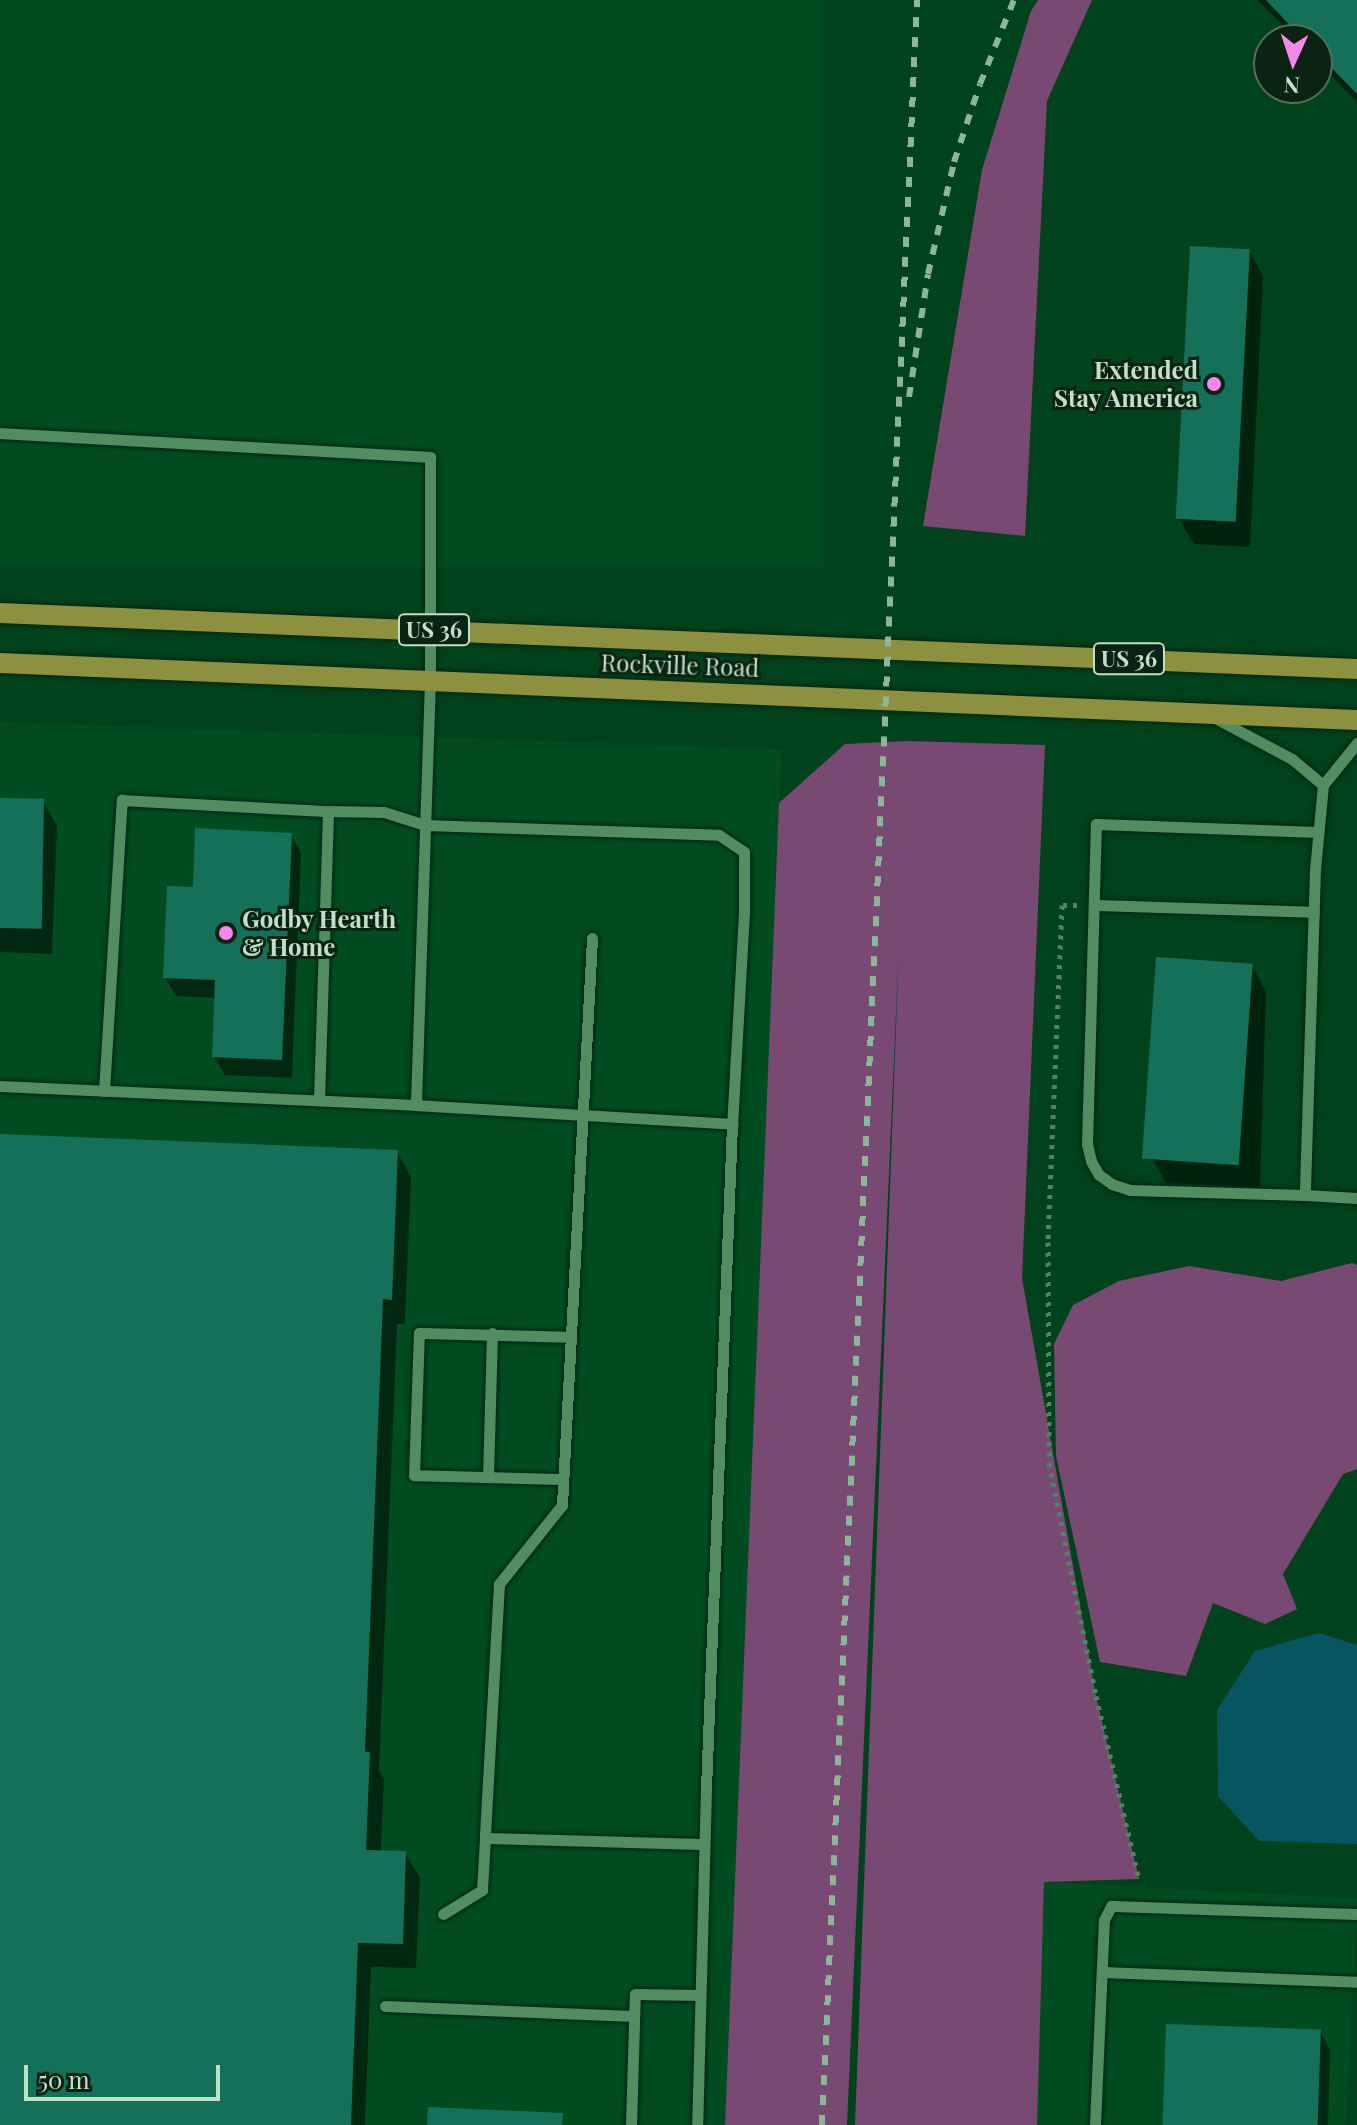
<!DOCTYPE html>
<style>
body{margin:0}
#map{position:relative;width:1357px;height:2125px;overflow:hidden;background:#00421c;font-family:"Playfair Display",serif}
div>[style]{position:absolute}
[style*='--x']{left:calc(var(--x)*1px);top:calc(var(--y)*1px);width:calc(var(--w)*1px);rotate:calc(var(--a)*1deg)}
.built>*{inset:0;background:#004c21;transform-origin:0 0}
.green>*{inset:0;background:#784973}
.water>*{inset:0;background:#065662}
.shadow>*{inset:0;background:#0007}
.building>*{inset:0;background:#147059;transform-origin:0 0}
.path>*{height:5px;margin-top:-2.5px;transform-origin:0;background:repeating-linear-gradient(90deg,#518464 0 4px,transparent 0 10px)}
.roads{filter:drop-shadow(0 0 2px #052410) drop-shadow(0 0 2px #052410)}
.service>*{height:11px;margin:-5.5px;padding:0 5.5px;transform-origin:5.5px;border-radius:5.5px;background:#528c61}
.primary>*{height:20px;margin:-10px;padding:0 10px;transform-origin:10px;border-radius:10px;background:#8c903f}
.rail>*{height:6px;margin-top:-3px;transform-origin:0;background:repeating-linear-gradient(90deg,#8db599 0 10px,transparent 0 20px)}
.dots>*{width:22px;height:22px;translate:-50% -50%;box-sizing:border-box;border:4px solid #0b2312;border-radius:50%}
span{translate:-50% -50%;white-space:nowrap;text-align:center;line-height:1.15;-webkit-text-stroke:6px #0b2312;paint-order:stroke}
.shield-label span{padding:2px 6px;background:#0b2312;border:2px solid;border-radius:6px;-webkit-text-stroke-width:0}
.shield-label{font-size:22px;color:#c2e0c8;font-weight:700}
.poi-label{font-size:24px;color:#c2e0c8;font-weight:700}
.right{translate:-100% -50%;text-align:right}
.left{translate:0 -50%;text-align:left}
.street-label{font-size:24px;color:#c2e0c8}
.north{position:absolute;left:1253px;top:24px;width:80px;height:80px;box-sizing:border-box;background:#0b2312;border:2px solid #546f5b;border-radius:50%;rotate:183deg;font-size:22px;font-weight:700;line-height:32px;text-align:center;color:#c2e0c8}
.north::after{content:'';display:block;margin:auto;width:28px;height:36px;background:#f788eb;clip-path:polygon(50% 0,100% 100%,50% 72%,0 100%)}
.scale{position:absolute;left:24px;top:2065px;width:196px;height:36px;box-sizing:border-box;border:4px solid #c2e0c8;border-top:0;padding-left:10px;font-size:24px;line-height:28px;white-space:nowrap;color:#c2e0c8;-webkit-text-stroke:6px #0b2312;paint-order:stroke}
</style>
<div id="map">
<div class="built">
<i style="left:0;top:0;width:824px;height:568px"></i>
<i style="left:0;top:722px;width:782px;height:1403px;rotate:2deg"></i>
<i style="left:1044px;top:1882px;width:314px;height:243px;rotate:3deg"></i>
</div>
<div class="green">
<i style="clip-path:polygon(1038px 0,1092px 0,1047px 101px,1025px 536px,923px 526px,982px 170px,1031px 11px)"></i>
<i style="clip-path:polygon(908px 741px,1045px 745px,1022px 1278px,1096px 1696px,1139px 1879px,1044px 1882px,1037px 2125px,855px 2125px,899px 946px,847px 2125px,725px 2125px,779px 803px,845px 744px)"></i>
<i style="clip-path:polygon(1352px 1263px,1357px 1265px,1357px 1469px,1343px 1474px,1283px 1574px,1297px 1609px,1265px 1624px,1213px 1603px,1186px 1676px,1100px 1662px,1056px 1456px,1054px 1344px,1073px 1305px,1119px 1281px,1189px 1266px,1281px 1281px)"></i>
</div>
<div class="water">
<i style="clip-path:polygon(1319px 1633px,1357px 1645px,1357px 1844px,1259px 1841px,1218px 1796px,1217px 1710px,1255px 1651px)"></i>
</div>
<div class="shadow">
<i style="clip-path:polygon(1258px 0,1357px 0,1357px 102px,1317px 61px,1317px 40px,1297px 40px)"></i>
<i style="clip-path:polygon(1249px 251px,1263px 276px,1250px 547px,1194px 544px,1179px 519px)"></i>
<i style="clip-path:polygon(0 800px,43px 801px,57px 826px,52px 954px,0 952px)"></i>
<i style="clip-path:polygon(291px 835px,301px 853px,292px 1078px,225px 1075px,214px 1057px,216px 998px,176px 996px,165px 978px,195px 889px)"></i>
<i style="clip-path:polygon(1252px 966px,1266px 991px,1260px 1187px,1166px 1183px,1152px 1158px)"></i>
<i style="clip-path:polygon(0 1136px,397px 1152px,411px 1177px,405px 1324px,397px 1324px,379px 1770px,384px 1779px,381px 1852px,405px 1853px,420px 1878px,416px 1968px,371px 1967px,365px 2125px,0 2125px)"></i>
<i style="clip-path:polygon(1320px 2031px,1330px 2050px,1328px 2125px,1165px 2125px)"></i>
</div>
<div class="building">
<i style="clip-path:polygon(1266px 0,1357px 0,1357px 94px,1317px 53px,1317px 40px,1304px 40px)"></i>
<i style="left:1190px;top:246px;width:60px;height:273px;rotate:3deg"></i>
<i style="left:0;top:798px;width:44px;height:130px;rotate:1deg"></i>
<i style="clip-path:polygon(195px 828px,292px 833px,282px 1060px,212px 1057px,215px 980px,163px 978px,167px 886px,193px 887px)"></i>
<i style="left:1156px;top:957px;width:97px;height:202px;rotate:4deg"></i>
<i style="clip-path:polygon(0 1134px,398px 1150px,392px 1300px,383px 1299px,365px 1752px,370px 1752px,366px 1850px,406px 1851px,403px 1944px,358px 1943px,351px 2125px,0 2125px)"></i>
<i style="left:1166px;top:2024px;width:155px;height:101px;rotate:2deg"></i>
<i style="clip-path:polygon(428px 2107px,563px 2113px,562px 2125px,427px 2125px)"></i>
</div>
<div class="path">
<i style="--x:1077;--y:905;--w:15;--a:180"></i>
<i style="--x:1062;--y:905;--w:337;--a:92.4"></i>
<i style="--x:1048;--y:1242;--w:221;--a:89.7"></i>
<i style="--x:1049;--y:1463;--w:238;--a:78.6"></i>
<i style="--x:1096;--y:1696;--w:188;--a:76.8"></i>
</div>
<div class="roads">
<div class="service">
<i style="--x:0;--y:433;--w:431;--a:3.2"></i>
<i style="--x:430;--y:457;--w:223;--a:90"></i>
<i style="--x:430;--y:680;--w:425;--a:91.9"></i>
<i style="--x:416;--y:1105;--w:317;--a:3.4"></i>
<i style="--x:732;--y:1124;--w:666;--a:92.24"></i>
<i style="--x:706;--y:1789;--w:336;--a:91.5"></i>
<i style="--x:1215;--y:718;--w:87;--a:28"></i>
<i style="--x:1292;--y:759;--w:40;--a:40"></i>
<i style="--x:1357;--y:743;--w:54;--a:129"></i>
<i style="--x:1323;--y:785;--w:85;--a:95.4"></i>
<i style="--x:1315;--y:870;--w:325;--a:91.8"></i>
<i style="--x:1305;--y:1195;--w:52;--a:3.3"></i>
<i style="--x:1094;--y:905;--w:220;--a:1.8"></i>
<i style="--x:592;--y:938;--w:568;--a:93.03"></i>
<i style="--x:562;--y:1505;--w:101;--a:128.6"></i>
<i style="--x:499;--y:1584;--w:254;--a:93.2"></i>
<i style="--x:485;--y:1838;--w:219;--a:1.6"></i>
<i style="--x:0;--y:1086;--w:416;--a:2.6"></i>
<i style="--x:104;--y:1091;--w:292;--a:-86.5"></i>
<i style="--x:122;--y:800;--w:206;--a:3.1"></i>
<i style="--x:319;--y:1100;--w:289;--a:-88.2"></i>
<i style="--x:328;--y:811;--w:56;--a:1"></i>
<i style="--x:384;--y:812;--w:43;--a:17.6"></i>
<i style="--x:425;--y:825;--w:294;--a:1.9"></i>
<i style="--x:719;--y:835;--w:30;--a:34"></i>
<i style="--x:744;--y:852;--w:60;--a:90"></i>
<i style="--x:744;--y:912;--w:212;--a:93.2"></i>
<i style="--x:1305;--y:1195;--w:175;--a:-178.4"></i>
<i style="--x:1130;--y:1190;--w:19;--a:-162"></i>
<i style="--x:1112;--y:1184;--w:16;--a:-145"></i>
<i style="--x:1099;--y:1175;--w:16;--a:-120"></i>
<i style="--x:1091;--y:1161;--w:17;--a:-103"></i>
<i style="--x:1087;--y:1144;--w:320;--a:-88.4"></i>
<i style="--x:1096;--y:824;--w:222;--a:2.1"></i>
<i style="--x:488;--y:1477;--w:144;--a:-88.4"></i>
<i style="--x:563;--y:1479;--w:149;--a:-178.5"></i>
<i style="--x:414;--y:1475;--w:142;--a:-88"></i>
<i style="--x:419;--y:1333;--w:152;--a:1.5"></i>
<i style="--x:443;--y:1914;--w:46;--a:-31.6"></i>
<i style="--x:482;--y:1890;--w:52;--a:-86.7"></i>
<i style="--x:1102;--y:1972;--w:255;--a:2.2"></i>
<i style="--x:385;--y:2006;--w:249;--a:2.3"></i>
<i style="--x:631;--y:2125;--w:131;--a:-88.3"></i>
<i style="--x:635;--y:1994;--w:65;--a:0.9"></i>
<i style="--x:1095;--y:2125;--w:205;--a:-87.5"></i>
<i style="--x:1104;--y:1920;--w:16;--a:-63"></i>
<i style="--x:1111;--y:1906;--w:246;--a:1.9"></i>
</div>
<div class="primary">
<i style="--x:0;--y:613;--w:1358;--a:2.36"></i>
<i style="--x:0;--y:663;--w:1358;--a:2.41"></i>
</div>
</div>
<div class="rail">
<i style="--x:909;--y:397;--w:124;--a:-81.2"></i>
<i style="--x:928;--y:274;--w:115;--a:-76.9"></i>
<i style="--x:954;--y:162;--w:82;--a:-71.6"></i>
<i style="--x:980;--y:84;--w:91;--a:-68"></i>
<i style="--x:822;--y:2125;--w:2127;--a:-87.44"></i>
</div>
<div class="dots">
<i style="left:1214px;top:384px;background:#f788eb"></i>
<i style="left:226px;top:933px;background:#f788eb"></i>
</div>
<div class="shield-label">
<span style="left:434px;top:630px">US 36</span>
<span style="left:1129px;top:659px">US 36</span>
</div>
<div class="poi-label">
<span class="right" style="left:1198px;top:384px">Extended<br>Stay America</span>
<span class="left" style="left:242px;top:933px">Godby Hearth<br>&amp; Home</span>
</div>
<div class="street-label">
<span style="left:680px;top:665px;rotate:2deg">Rockville Road</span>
</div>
<div class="north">N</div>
<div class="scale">50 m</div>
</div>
